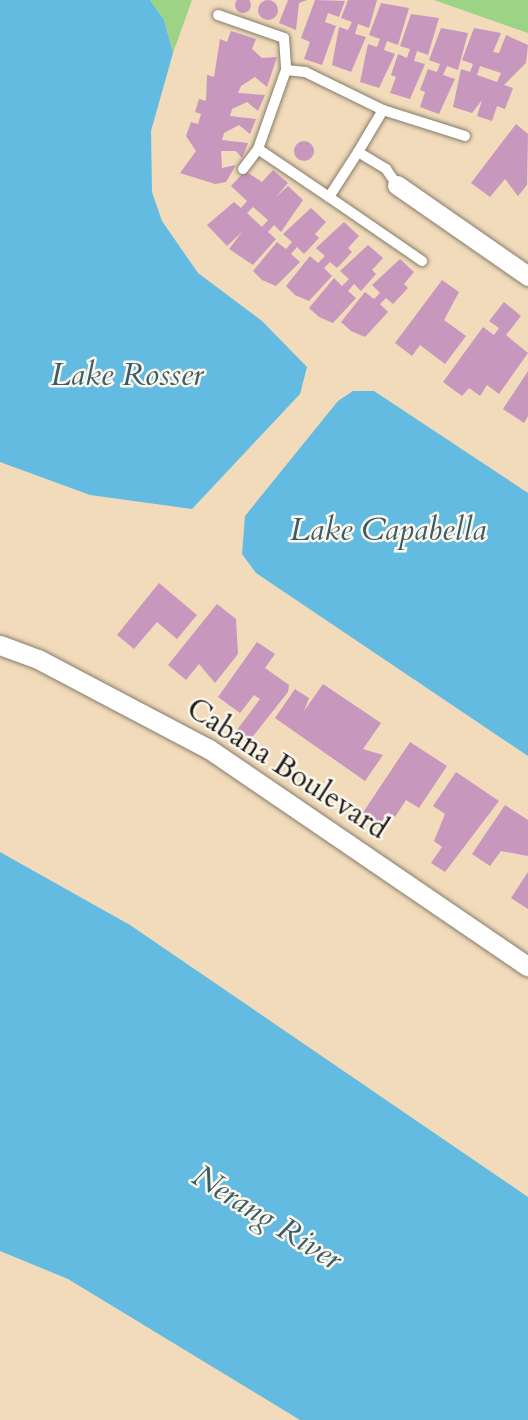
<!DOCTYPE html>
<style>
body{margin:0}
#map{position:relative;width:528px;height:1420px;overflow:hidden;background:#f1dbba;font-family:Cardo,serif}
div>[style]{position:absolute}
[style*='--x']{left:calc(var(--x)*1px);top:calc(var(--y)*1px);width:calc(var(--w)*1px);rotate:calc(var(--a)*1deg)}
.green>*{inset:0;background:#9dd384}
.water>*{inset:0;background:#64bbe1}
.building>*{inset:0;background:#c797be}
.round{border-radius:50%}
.roads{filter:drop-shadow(0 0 2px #867c6b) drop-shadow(0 0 2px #867c6b)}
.lane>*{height:10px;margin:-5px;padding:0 5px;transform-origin:5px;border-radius:5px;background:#fff}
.street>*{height:19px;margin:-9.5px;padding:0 9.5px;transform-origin:9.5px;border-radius:9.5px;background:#fff}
span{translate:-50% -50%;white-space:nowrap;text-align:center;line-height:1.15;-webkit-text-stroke:5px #fbf7ec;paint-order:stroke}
.street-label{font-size:30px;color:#1c1c1c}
.water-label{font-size:32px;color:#395c6b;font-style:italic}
</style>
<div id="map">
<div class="green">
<i style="clip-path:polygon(150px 0,192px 0,173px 53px,164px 20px)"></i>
<i style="clip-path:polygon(434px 0,528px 0,528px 33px)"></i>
</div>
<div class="water">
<i style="clip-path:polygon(0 0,150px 0,164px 20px,173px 53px,151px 131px,152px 192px,162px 221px,198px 273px,262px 321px,307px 367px,300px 394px,192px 509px,90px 495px,0 462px)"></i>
<i style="clip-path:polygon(353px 391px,374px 391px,528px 493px,528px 756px,256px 573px,242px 554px,245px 516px,338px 401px)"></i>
<i style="clip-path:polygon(0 852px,130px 925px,528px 1197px,528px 1420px,300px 1420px,68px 1279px,0 1251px)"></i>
</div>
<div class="building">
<i class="round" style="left:235px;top:-3px;width:16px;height:16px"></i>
<i style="clip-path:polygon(288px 0,307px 0,299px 3px,296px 30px,279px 23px)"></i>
<i style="clip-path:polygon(315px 0,345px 1px,339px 17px,328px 13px,325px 22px,336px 26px,322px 65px,304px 59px,310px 42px,301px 38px)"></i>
<i style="clip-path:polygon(348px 0,377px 0,369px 28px,358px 24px,355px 34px,366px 37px,351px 72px,332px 65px,339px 27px,348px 30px,352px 22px,341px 18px)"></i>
<i class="round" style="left:258px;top:0;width:20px;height:20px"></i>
<i style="clip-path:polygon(381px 3px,409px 8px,398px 45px,387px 41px,384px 50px,395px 54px,379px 88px,360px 82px,368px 44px,377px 47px,380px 39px,369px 35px)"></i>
<i style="clip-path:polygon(411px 14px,439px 18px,428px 55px,417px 51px,414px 61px,425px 64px,410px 99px,390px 93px,396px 77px,391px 75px,398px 54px,407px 58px,410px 49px,400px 46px)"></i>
<i style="clip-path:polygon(441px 28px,468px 33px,458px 70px,447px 66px,443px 75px,455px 79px,439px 114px,420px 107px,425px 92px,420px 90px,428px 69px,437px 72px,440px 64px,429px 60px)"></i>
<i style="clip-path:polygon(evenodd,474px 28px,501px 33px,493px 52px,499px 53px,506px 35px,528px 45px,526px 63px,504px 85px,513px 88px,505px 109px,497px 106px,492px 121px,477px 116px,482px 100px,472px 113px,453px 107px,461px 69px,470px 72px,473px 64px,462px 60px,474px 28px,480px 66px,501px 73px,497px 82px,477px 75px,480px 66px)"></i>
<i style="clip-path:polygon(231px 31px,256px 39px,252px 49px,262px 58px,277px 57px,267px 87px,255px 77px,241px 86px,238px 93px,265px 95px,258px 111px,247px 102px,232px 109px,230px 116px,256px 119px,250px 134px,239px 125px,224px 133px,222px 140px,248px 143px,242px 158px,236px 151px,221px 151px,222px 168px,236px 165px,226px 182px,215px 184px,180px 173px,196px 151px,186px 136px,191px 122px,198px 124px,201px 114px,195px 112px,199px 99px,206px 101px,207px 75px,214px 77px,220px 39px,227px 42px)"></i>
<i style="clip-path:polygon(516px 124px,528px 134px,527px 185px,518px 196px,505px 179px,490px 197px,471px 183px)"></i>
<i class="round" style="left:294px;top:141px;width:20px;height:20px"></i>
<i style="clip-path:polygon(evenodd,273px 170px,288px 183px,276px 197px,288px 186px,303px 200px,281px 232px,274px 225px,268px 232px,276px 239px,253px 265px,229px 249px,242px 232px,227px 246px,207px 225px,234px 202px,241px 208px,247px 201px,231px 186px,245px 171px,262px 182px,273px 170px,253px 207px,268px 220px,262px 227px,247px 213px,253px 207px)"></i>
<i style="clip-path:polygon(311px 208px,326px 222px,315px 234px,319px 238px,304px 254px,297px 247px,291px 254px,300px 262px,276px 286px,262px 280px,253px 271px,277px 242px,286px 249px,292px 242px,283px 234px)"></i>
<i style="clip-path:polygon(344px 222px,359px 236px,348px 248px,352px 252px,337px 268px,330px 262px,324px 268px,332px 276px,309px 301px,295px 295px,286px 286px,310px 256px,318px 263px,325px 256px,316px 248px)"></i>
<i style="clip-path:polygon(368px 245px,383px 258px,372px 270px,376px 274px,361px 291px,354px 284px,348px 291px,356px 298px,333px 323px,319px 317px,309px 308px,334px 278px,342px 286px,349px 279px,340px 271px)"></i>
<i style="clip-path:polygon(400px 259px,414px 272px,404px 284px,408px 288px,393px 304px,386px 298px,380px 304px,388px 312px,365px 337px,351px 331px,341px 322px,365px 292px,374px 299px,380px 293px,372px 285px)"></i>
<i style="clip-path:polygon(442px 280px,459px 292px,444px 320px,466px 336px,445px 364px,420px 345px,412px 356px,395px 343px)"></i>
<i style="clip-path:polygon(504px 302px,521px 316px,506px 335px,528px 353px,499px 394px,487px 385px,480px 396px,469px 388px,462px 396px,443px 382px,483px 327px,494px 335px,499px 328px,489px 321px)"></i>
<i style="clip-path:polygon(528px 371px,528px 416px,524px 423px,503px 409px)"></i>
<i style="clip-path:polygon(159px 583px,197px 615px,177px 639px,157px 622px,134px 649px,117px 635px)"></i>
<i style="clip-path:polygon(217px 604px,236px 619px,238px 654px,215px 683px,199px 664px,186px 680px,168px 665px)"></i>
<i style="clip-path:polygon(257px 642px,275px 654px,265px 668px,289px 685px,288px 692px,250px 740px,237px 730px,260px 699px,254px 695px,240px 713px,218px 697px)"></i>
<i style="clip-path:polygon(323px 684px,381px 723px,363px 749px,383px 755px,365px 781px,275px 718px,295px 689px,309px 698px,304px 711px)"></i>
<i style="clip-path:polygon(410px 742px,447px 766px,419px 808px,406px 800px,395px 817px,388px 812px,379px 826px,362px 814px)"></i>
<i style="clip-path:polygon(456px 772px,499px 801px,445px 872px,431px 863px,442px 847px,434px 841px,445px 814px,433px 806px)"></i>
<i style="clip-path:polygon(505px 805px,528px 820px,528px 856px,501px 851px,490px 866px,472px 854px)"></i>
<i style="clip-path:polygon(528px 872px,528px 909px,511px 898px)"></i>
</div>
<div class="roads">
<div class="lane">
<i style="--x:218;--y:15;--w:70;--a:19.2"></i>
<i style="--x:284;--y:38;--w:32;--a:86"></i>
<i style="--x:383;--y:110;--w:86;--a:17.6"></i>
<i style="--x:358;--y:152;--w:49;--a:-59.2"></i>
<i style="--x:383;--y:110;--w:87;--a:-154"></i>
<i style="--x:305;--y:72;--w:19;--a:-174"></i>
<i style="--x:286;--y:70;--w:84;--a:109.5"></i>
<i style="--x:258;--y:149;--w:86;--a:34.1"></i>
<i style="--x:329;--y:197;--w:54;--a:-57.2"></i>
<i style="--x:358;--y:152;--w:33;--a:31"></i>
<i style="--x:386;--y:169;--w:19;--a:55"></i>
<i style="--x:243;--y:169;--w:25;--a:-53"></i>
<i style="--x:329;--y:197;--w:113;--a:34.5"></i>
</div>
<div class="street">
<i style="--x:397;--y:185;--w:160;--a:34.8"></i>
<i style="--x:0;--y:645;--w:40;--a:20.2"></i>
<i style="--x:38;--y:659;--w:193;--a:27.8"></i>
<i style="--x:209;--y:749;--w:386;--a:34.3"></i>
</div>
</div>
<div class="street-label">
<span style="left:287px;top:769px;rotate:33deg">Cabana Boulevard</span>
</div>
<div class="water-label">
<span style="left:127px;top:375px">Lake Rosser</span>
<span style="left:388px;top:530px">Lake Capabella</span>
<span style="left:267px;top:1218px;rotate:32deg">Nerang River</span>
</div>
</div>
